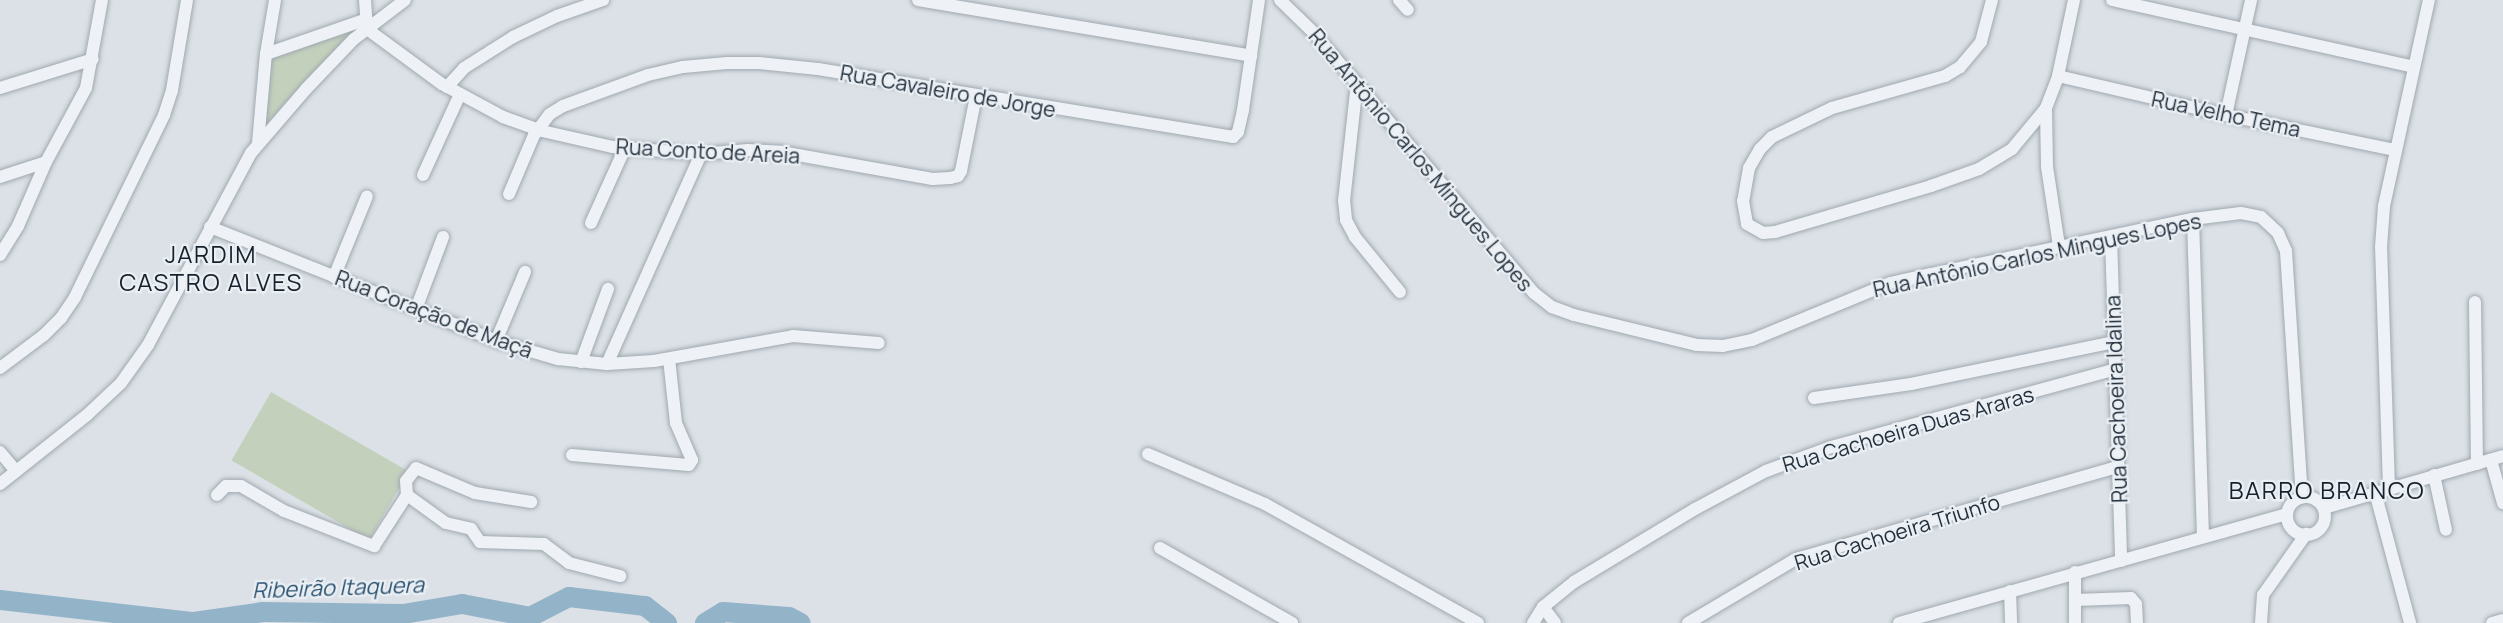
<!DOCTYPE html>
<meta charset="utf-8">
<style>
body{margin:0}
#map{position:relative;width:2503px;height:623px;overflow:hidden;background:#dbe1e6;font-family:Manrope,sans-serif}
div>[style]{position:absolute}
[style*='--x']{left:calc(var(--x)*1px);top:calc(var(--y)*1px);width:calc(var(--w)*1px);rotate:calc(var(--a)*1deg)}
.green>*{inset:0;background:#c3d1bc;transform-origin:0 0}
.river>*{height:20px;margin:-10px;padding:0 10px;transform-origin:10px;border-radius:10px;background:#93b3c9}
.roads{filter:drop-shadow(0 0 2px #a0a8b0) drop-shadow(0 0 2px #a0a8b0)}
.minor>*{height:12px;margin:-6px;padding:0 6px;transform-origin:6px;border-radius:6px;background:#eef1f5}
.minor>.ring{margin:-6px;padding:0;box-sizing:content-box;background:none;border:12px solid #eef1f5;border-radius:50%}
span{translate:-50% -50%;white-space:nowrap;text-align:center;line-height:1.15;-webkit-text-stroke:4.5px #eaeff4;paint-order:stroke}
.street-label{font-size:21px;color:#24303d}
.water-label{font-size:22px;color:#2d5472;font-style:italic}
.quarter-label{font-size:24px;color:#17212d;letter-spacing:1.5px}
</style>
<div id="map">
<div class="green">
<i style="clip-path:polygon(358px 25px,265px 125px,271px 57px)"></i>
<i style="left:271px;top:392px;width:159px;height:79px;rotate:30deg"></i>
</div>
<div class="river">
<i style="--x:0;--y:600;--w:195;--a:6.5"></i>
<i style="--x:194;--y:622;--w:70;--a:-8.2"></i>
<i style="--x:263;--y:612;--w:140;--a:0.8"></i>
<i style="--x:403;--y:614;--w:60;--a:-9.6"></i>
<i style="--x:462;--y:604;--w:69;--a:10.8"></i>
<i style="--x:530;--y:617;--w:44;--a:-27.1"></i>
<i style="--x:569;--y:597;--w:77;--a:6.8"></i>
<i style="--x:645;--y:606;--w:28;--a:38"></i>
<i style="--x:705;--y:623;--w:21;--a:-31"></i>
<i style="--x:723;--y:612;--w:66;--a:4.3"></i>
<i style="--x:789;--y:617;--w:13;--a:27"></i>
</div>
<div class="roads">
<div class="minor">
<i style="--x:365;--y:0;--w:29;--a:86"></i>
<i style="--x:367;--y:29;--w:93;--a:36.3"></i>
<i style="--x:442;--y:84;--w:69;--a:28.4"></i>
<i style="--x:503;--y:117;--w:41;--a:19.7"></i>
<i style="--x:542;--y:131;--w:73;--a:12.7"></i>
<i style="--x:613;--y:147;--w:88;--a:4.5"></i>
<i style="--x:701;--y:154;--w:47;--a:-4.9"></i>
<i style="--x:748;--y:150;--w:33;--a:3"></i>
<i style="--x:781;--y:152;--w:154;--a:10.1"></i>
<i style="--x:933;--y:179;--w:17;--a:-3"></i>
<i style="--x:950;--y:178;--w:8;--a:-14"></i>
<i style="--x:958;--y:176;--w:6;--a:-59"></i>
<i style="--x:961;--y:171;--w:76;--a:-78.7"></i>
<i style="--x:918;--y:0;--w:338;--a:9.5"></i>
<i style="--x:1280;--y:0;--w:49;--a:44.2"></i>
<i style="--x:1315;--y:34;--w:339;--a:49.8"></i>
<i style="--x:1534;--y:293;--w:23;--a:38"></i>
<i style="--x:1552;--y:307;--w:23;--a:20"></i>
<i style="--x:1574;--y:315;--w:127;--a:13.7"></i>
<i style="--x:1697;--y:345;--w:26;--a:2"></i>
<i style="--x:1723;--y:346;--w:30;--a:-12"></i>
<i style="--x:1752;--y:340;--w:149;--a:-22.4"></i>
<i style="--x:1890;--y:283;--w:42;--a:-12.4"></i>
<i style="--x:1931;--y:274;--w:268;--a:-11.9"></i>
<i style="--x:2193;--y:219;--w:48;--a:-7.1"></i>
<i style="--x:2241;--y:213;--w:20;--a:11"></i>
<i style="--x:2261;--y:217;--w:23;--a:43"></i>
<i style="--x:2278;--y:233;--w:20;--a:66"></i>
<i style="--x:2286;--y:251;--w:247;--a:86.3"></i>
<i style="--x:1399;--y:0;--w:13;--a:48"></i>
<i style="--x:1992;--y:0;--w:43;--a:104.7"></i>
<i style="--x:1981;--y:42;--w:33;--a:130"></i>
<i style="--x:1960;--y:67;--w:17;--a:149"></i>
<i style="--x:1945;--y:76;--w:117;--a:164.2"></i>
<i style="--x:1832;--y:108;--w:67;--a:154.2"></i>
<i style="--x:1772;--y:137;--w:17;--a:135"></i>
<i style="--x:1760;--y:149;--w:22;--a:120"></i>
<i style="--x:1749;--y:168;--w:34;--a:100"></i>
<i style="--x:1743;--y:201;--w:23;--a:80"></i>
<i style="--x:1747;--y:224;--w:18;--a:29"></i>
<i style="--x:1763;--y:233;--w:12;--a:-5"></i>
<i style="--x:1775;--y:232;--w:163;--a:-16.4"></i>
<i style="--x:1931;--y:186;--w:51;--a:-19.5"></i>
<i style="--x:1979;--y:169;--w:39;--a:-31"></i>
<i style="--x:2012;--y:149;--w:53;--a:-50.3"></i>
<i style="--x:2112;--y:0;--w:309;--a:12.5"></i>
<i style="--x:266;--y:54;--w:104;--a:-19.1"></i>
<i style="--x:2058;--y:76;--w:172;--a:13.1"></i>
<i style="--x:2226;--y:115;--w:173;--a:11.7"></i>
<i style="--x:1357;--y:83;--w:118;--a:96.3"></i>
<i style="--x:1344;--y:200;--w:20;--a:84"></i>
<i style="--x:1346;--y:220;--w:19;--a:62"></i>
<i style="--x:1355;--y:237;--w:71;--a:50.7"></i>
<i style="--x:447;--y:87;--w:25;--a:-48"></i>
<i style="--x:464;--y:68;--w:58;--a:-32.3"></i>
<i style="--x:513;--y:37;--w:49;--a:-25.5"></i>
<i style="--x:557;--y:16;--w:49;--a:-19.2"></i>
<i style="--x:0;--y:88;--w:97;--a:-17.3"></i>
<i style="--x:2226;--y:115;--w:118;--a:-77.7"></i>
<i style="--x:258;--y:143;--w:89;--a:-84.9"></i>
<i style="--x:266;--y:54;--w:55;--a:-80.5"></i>
<i style="--x:423;--y:175;--w:89;--a:-65.4"></i>
<i style="--x:0;--y:177;--w:48;--a:-18.1"></i>
<i style="--x:509;--y:194;--w:64;--a:-67"></i>
<i style="--x:534;--y:135;--w:26;--a:-53"></i>
<i style="--x:550;--y:114;--w:15;--a:-32"></i>
<i style="--x:563;--y:106;--w:90;--a:-20"></i>
<i style="--x:648;--y:75;--w:36;--a:-13"></i>
<i style="--x:683;--y:67;--w:44;--a:-5.2"></i>
<i style="--x:727;--y:63;--w:32;--a:0"></i>
<i style="--x:759;--y:63;--w:59;--a:5.8"></i>
<i style="--x:818;--y:69;--w:421;--a:9.3"></i>
<i style="--x:1233;--y:137;--w:7;--a:-45"></i>
<i style="--x:1238;--y:132;--w:23;--a:-77"></i>
<i style="--x:1243;--y:110;--w:111;--a:-81.7"></i>
<i style="--x:2193;--y:219;--w:318;--a:88.2"></i>
<i style="--x:591;--y:223;--w:82;--a:-65.6"></i>
<i style="--x:210;--y:227;--w:308;--a:21.7"></i>
<i style="--x:496;--y:341;--w:65;--a:16.2"></i>
<i style="--x:558;--y:359;--w:49;--a:5.8"></i>
<i style="--x:607;--y:364;--w:47;--a:-3.7"></i>
<i style="--x:654;--y:361;--w:141;--a:-10.2"></i>
<i style="--x:793;--y:336;--w:86;--a:4.7"></i>
<i style="--x:2111;--y:237;--w:324;--a:88.2"></i>
<i style="--x:2059;--y:246;--w:80;--a:-98.6"></i>
<i style="--x:2047;--y:167;--w:59;--a:-91"></i>
<i style="--x:2046;--y:108;--w:34;--a:-69"></i>
<i style="--x:2058;--y:76;--w:78;--a:-78.1"></i>
<i style="--x:0;--y:255;--w:34;--a:-58"></i>
<i style="--x:18;--y:226;--w:70;--a:-66.4"></i>
<i style="--x:46;--y:162;--w:84;--a:-61.6"></i>
<i style="--x:86;--y:88;--w:89;--a:-79.7"></i>
<i style="--x:334;--y:277;--w:87;--a:-67.8"></i>
<i style="--x:2475;--y:302;--w:162;--a:89.3"></i>
<i style="--x:416;--y:309;--w:77;--a:-69.4"></i>
<i style="--x:496;--y:341;--w:75;--a:-67.2"></i>
<i style="--x:581;--y:362;--w:78;--a:-69.7"></i>
<i style="--x:607;--y:364;--w:230;--a:-65.9"></i>
<i style="--x:0;--y:368;--w:55;--a:-36.9"></i>
<i style="--x:44;--y:335;--w:24;--a:-45"></i>
<i style="--x:61;--y:318;--w:25;--a:-56"></i>
<i style="--x:75;--y:297;--w:203;--a:-63.9"></i>
<i style="--x:164;--y:115;--w:26;--a:-72"></i>
<i style="--x:172;--y:90;--w:91;--a:-80.5"></i>
<i style="--x:1814;--y:398;--w:98;--a:-8.2"></i>
<i style="--x:1911;--y:384;--w:207;--a:-11.7"></i>
<i style="--x:0;--y:452;--w:25;--a:50"></i>
<i style="--x:1148;--y:454;--w:127;--a:23.1"></i>
<i style="--x:1265;--y:504;--w:244;--a:29.2"></i>
<i style="--x:572;--y:455;--w:117;--a:4.9"></i>
<i style="--x:689;--y:465;--w:6;--a:-59"></i>
<i style="--x:692;--y:460;--w:40;--a:-113.4"></i>
<i style="--x:676;--y:423;--w:64;--a:-96.2"></i>
<i style="--x:2491;--y:460;--w:45;--a:74.4"></i>
<i style="--x:2434;--y:475;--w:56;--a:77.7"></i>
<i style="--x:0;--y:484;--w:111;--a:-38.4"></i>
<i style="--x:87;--y:415;--w:47;--a:-43.3"></i>
<i style="--x:121;--y:383;--w:47;--a:-54.6"></i>
<i style="--x:148;--y:345;--w:218;--a:-61.8"></i>
<i style="--x:251;--y:153;--w:84;--a:-49.3"></i>
<i style="--x:306;--y:89;--w:69;--a:-46.2"></i>
<i style="--x:354;--y:39;--w:64;--a:-37.4"></i>
<i style="--x:2389;--y:487;--w:240;--a:-91.9"></i>
<i style="--x:2381;--y:247;--w:41;--a:-85.8"></i>
<i style="--x:2384;--y:206;--w:211;--a:-77.7"></i>
<i style="--x:2375;--y:492;--w:136;--a:75"></i>
<i style="--x:217;--y:495;--w:13;--a:-45"></i>
<i style="--x:226;--y:486;--w:15;--a:0"></i>
<i style="--x:241;--y:486;--w:50;--a:30.2"></i>
<i style="--x:284;--y:511;--w:97;--a:21.3"></i>
<i style="--x:374;--y:546;--w:61;--a:-57.1"></i>
<i style="--x:407;--y:495;--w:48;--a:35.7"></i>
<i style="--x:446;--y:523;--w:26;--a:13"></i>
<i style="--x:471;--y:529;--w:16;--a:55"></i>
<i style="--x:480;--y:542;--w:64;--a:1.8"></i>
<i style="--x:544;--y:544;--w:31;--a:37"></i>
<i style="--x:569;--y:563;--w:53;--a:14.3"></i>
<i style="--x:407;--y:495;--w:14;--a:-94"></i>
<i style="--x:406;--y:481;--w:16;--a:-52"></i>
<i style="--x:416;--y:468;--w:64;--a:23"></i>
<i style="--x:475;--y:493;--w:57;--a:9.1"></i>
<i class="ring" style="left:2287px;top:497px;width:26px;height:26px"></i>
<i style="--x:2324;--y:508;--w:186;--a:-16.2"></i>
<i style="--x:1160;--y:548;--w:152;--a:29.6"></i>
<i style="--x:2010;--y:591;--w:32;--a:88"></i>
<i style="--x:2075;--y:600;--w:56;--a:-2"></i>
<i style="--x:2131;--y:598;--w:8;--a:50"></i>
<i style="--x:2136;--y:604;--w:19;--a:87"></i>
<i style="--x:1543;--y:607;--w:20;--a:53"></i>
<i style="--x:1533;--y:623;--w:19;--a:-58"></i>
<i style="--x:1543;--y:607;--w:40;--a:-39"></i>
<i style="--x:1574;--y:582;--w:141;--a:-31.1"></i>
<i style="--x:1695;--y:509;--w:81;--a:-28.2"></i>
<i style="--x:1766;--y:471;--w:69;--a:-20.3"></i>
<i style="--x:1831;--y:447;--w:292;--a:-15.3"></i>
<i style="--x:1688;--y:623;--w:126;--a:-30.7"></i>
<i style="--x:1796;--y:559;--w:334;--a:-16"></i>
<i style="--x:1899;--y:623;--w:403;--a:-15.7"></i>
<i style="--x:2075;--y:623;--w:51;--a:-90"></i>
<i style="--x:2261;--y:623;--w:28;--a:-86"></i>
<i style="--x:2263;--y:595;--w:75;--a:-54.8"></i>
<i style="--x:2492;--y:623;--w:11;--a:-15"></i>
</div>
</div>
<div class="street-label">
<span style="left:948px;top:91px;rotate:10deg">Rua Cavaleiro de Jorge</span>
<span style="left:2226px;top:114px;rotate:12deg">Rua Velho Tema</span>
<span style="left:708px;top:151px;rotate:3deg">Rua Conto de Areia</span>
<span style="left:1421px;top:160px;rotate:50deg">Rua Antônio Carlos Mingues Lopes</span>
<span style="left:2037px;top:255px;rotate:-12deg">Rua Antônio Carlos Mingues Lopes</span>
<span style="left:434px;top:314px;rotate:21deg">Rua Coração de Maçã</span>
<span style="left:2116px;top:399px;rotate:-92deg">Rua Cachoeira Idalina</span>
<span style="left:1908px;top:429px;rotate:-16deg">Rua Cachoeira Duas Araras</span>
<span style="left:1897px;top:532px;rotate:-17deg">Rua Cachoeira Triunfo</span>
</div>
<div class="water-label">
<span style="left:338px;top:588px;rotate:-2deg">Ribeirão Itaquera</span>
</div>
<div class="quarter-label">
<span style="left:211px;top:268px">JARDIM<br>CASTRO ALVES</span>
<span style="left:2327px;top:490px">BARRO BRANCO</span>
</div>
</div>
